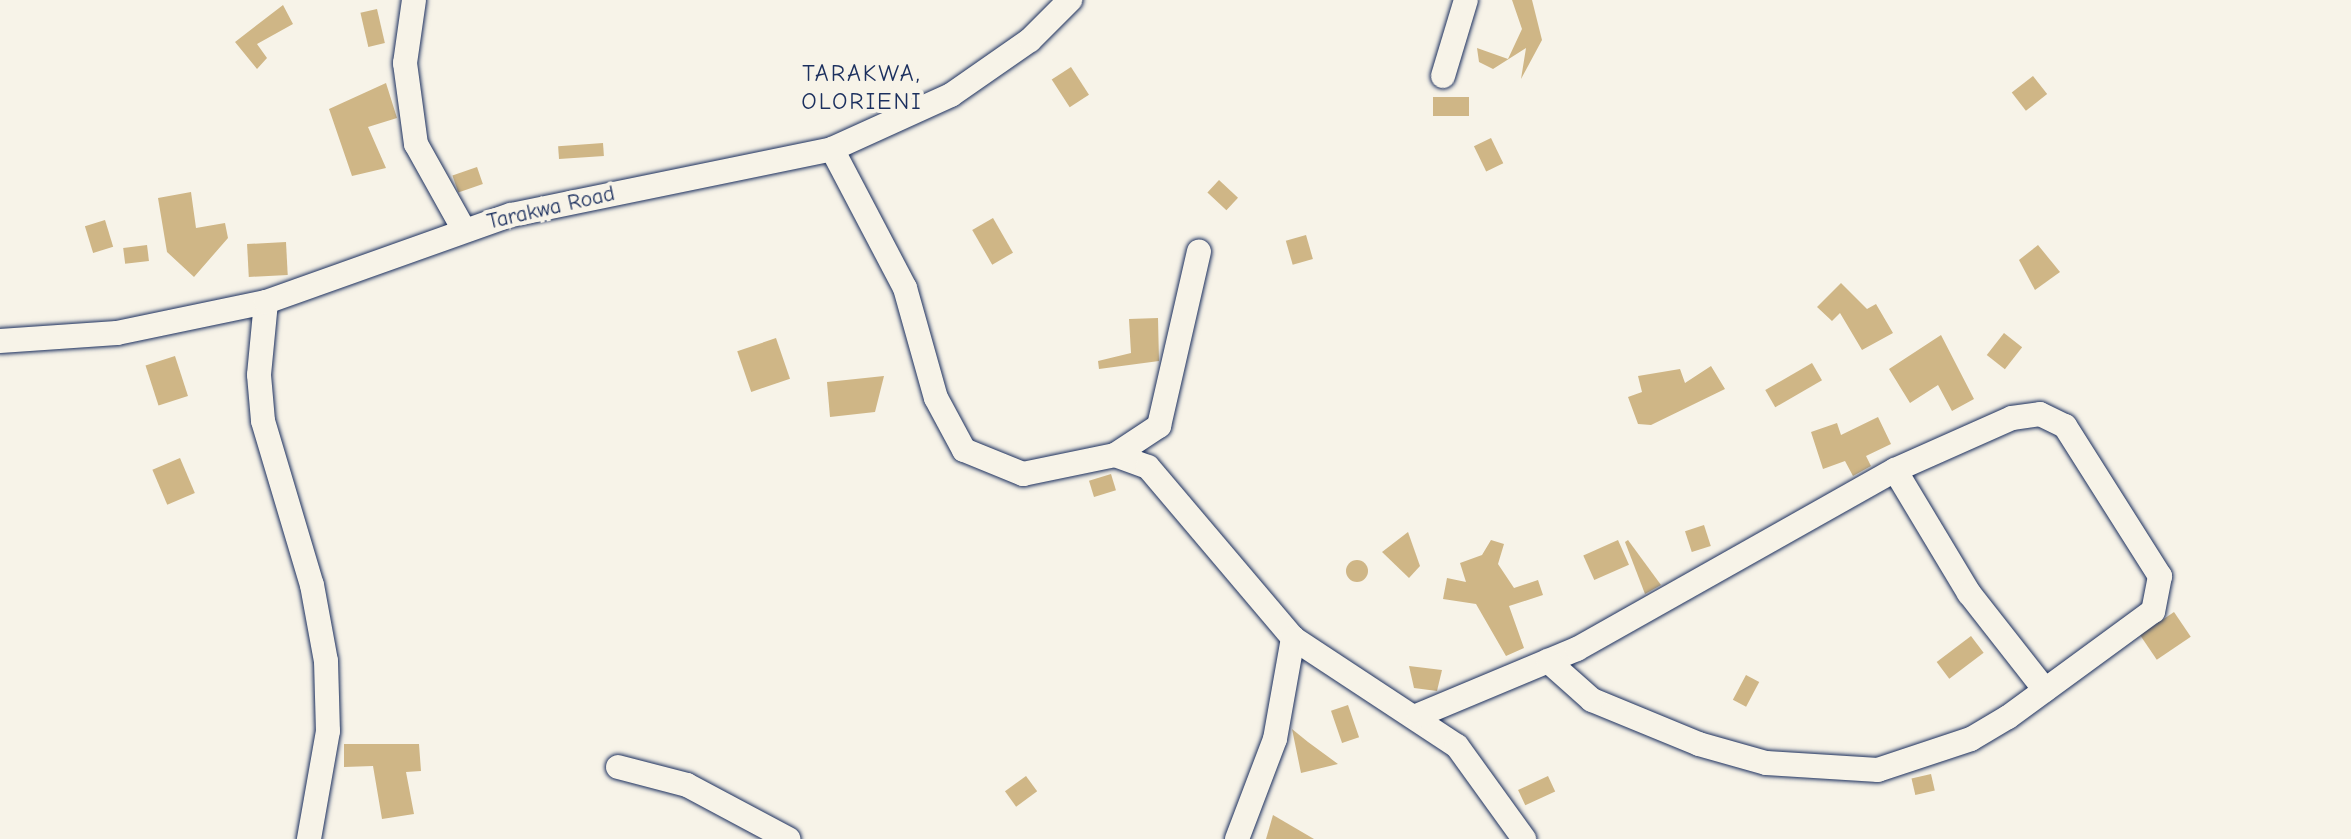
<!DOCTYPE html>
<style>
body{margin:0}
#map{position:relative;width:2351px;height:839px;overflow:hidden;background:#f7f3e8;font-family:"Comic Neue",sans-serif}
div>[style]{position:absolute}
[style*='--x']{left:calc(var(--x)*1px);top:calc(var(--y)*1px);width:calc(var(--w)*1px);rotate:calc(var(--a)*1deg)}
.building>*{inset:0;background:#cfb686;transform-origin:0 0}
.round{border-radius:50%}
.roads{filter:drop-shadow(0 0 2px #1b2f5e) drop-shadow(0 0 2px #1b2f5e)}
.street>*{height:24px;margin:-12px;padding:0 12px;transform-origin:12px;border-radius:12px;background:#f7f3e8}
span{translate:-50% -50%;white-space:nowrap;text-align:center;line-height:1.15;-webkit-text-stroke:8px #f7f3e8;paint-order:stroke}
.street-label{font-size:22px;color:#1b2f5e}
.neighbourhood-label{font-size:24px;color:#1b2f5e;letter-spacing:2px}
</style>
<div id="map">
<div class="building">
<i style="clip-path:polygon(1512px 0,1532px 0,1542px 40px,1521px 79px,1526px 48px,1493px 69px,1479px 62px,1477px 48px,1508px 59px,1522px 29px)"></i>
<i style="clip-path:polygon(283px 5px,293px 24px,257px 44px,267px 58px,257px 69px,235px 42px)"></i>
<i style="left:377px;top:9px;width:35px;height:17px;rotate:77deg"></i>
<i style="left:1071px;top:67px;width:33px;height:23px;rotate:57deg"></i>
<i style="left:2033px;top:76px;width:23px;height:27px;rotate:52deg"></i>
<i style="clip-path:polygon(386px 83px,397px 118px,368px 127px,386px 168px,352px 176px,329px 109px)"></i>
<i style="left:1469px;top:97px;width:19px;height:36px;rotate:90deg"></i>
<i style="left:1491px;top:138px;width:28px;height:19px;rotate:64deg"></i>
<i style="left:603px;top:143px;width:13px;height:45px;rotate:86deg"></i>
<i style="left:477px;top:167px;width:18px;height:26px;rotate:71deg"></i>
<i style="left:1219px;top:180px;width:26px;height:17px;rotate:43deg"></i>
<i style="clip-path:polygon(191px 192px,196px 228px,225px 223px,228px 238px,194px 277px,167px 252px,158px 198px)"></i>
<i style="left:993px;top:218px;width:40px;height:24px;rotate:60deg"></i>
<i style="left:105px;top:220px;width:28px;height:21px;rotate:73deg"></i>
<i style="left:1306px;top:235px;width:25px;height:21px;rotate:74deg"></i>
<i style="left:286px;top:242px;width:33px;height:39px;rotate:87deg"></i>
<i style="left:147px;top:245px;width:16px;height:24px;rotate:83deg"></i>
<i style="clip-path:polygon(2038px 245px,2060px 272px,2035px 290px,2019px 260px)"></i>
<i style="clip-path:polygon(1841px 283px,1867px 309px,1876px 304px,1893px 333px,1862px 350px,1840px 313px,1832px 321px,1817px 307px)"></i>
<i style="clip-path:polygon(1158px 318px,1159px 361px,1099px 369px,1098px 361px,1131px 353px,1129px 319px)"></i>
<i style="left:2004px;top:333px;width:23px;height:28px;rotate:38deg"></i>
<i style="clip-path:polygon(1941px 335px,1974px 399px,1952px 411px,1938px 385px,1910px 403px,1889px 369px)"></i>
<i style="left:776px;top:338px;width:43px;height:41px;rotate:71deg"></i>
<i style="left:175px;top:356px;width:42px;height:31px;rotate:72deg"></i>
<i style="left:1812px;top:363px;width:20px;height:54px;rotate:60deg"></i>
<i style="clip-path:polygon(1711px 366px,1725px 389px,1651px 425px,1638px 424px,1628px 397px,1642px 392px,1638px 376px,1680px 369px,1685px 383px)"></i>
<i style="clip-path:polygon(884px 376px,875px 412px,830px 417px,827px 382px)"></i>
<i style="clip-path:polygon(1878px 417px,1891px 444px,1866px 456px,1871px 466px,1853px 476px,1845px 461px,1823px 469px,1811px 432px,1837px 423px,1841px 435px)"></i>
<i style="left:180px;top:458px;width:38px;height:30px;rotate:67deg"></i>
<i style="left:1111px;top:474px;width:17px;height:23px;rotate:73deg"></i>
<i style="left:1704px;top:525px;width:22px;height:20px;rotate:72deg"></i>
<i style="clip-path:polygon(1408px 532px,1420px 566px,1409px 578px,1382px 552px)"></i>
<i style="clip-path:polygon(1491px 540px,1504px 544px,1498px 564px,1514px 588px,1538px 580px,1543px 595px,1509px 606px,1524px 648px,1506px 656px,1476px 604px,1443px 599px,1447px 578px,1466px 582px,1460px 563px,1482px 555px)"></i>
<i style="left:1618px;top:540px;width:27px;height:38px;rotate:66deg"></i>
<i style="clip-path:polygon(1628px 540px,1661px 585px,1645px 594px,1625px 542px)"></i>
<i class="round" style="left:1346px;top:560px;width:22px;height:22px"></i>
<i style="left:2174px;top:612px;width:30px;height:41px;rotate:56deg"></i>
<i style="left:1971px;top:636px;width:21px;height:43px;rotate:53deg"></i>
<i style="clip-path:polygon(1409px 666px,1442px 670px,1437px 691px,1414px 688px)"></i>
<i style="left:1746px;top:675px;width:15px;height:28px;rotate:28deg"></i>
<i style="left:1348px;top:705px;width:34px;height:18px;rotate:71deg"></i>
<i style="clip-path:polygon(1292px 729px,1308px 742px,1338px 764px,1301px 773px)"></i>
<i style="clip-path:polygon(344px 744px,419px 744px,421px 771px,406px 772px,414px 814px,382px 819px,373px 766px,344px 767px)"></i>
<i style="left:1931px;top:774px;width:17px;height:20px;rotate:77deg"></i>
<i style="left:1026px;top:776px;width:19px;height:26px;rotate:54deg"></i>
<i style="left:1548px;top:776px;width:17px;height:33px;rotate:65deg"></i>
<i style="clip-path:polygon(1273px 815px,1314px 839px,1266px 839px)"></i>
</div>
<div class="roads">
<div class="street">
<i style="--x:414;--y:0;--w:64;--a:98.1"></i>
<i style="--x:405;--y:63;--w:82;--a:82.3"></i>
<i style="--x:416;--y:144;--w:98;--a:60.8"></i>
<i style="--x:1443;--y:76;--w:79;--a:-73.2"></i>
<i style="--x:832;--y:149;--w:157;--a:62.3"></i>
<i style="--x:905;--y:288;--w:114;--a:74.3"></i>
<i style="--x:936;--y:398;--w:59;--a:61.7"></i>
<i style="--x:964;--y:450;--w:64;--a:22.1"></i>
<i style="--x:1023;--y:474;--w:94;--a:-11.7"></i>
<i style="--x:1115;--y:455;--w:35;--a:20"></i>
<i style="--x:1148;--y:467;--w:224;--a:49.7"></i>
<i style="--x:1293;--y:638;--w:196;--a:33.4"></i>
<i style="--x:1457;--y:746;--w:115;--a:54.2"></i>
<i style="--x:266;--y:302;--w:73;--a:95.5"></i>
<i style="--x:259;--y:375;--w:46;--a:85"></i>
<i style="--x:263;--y:421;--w:171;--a:73.4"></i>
<i style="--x:312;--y:585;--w:77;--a:79.6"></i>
<i style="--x:326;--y:661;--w:70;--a:88.4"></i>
<i style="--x:328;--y:731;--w:110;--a:100"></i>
<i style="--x:0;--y:341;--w:117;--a:-3.9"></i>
<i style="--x:117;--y:333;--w:152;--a:-11.8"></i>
<i style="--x:266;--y:302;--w:260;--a:-19.6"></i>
<i style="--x:511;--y:215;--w:328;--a:-11.6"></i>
<i style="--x:832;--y:149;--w:131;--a:-24.4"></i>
<i style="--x:951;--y:95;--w:96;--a:-34.8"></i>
<i style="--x:1030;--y:40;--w:57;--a:-45"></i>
<i style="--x:1115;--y:455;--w:53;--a:-33.4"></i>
<i style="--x:1159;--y:426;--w:179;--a:-77.1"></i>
<i style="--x:1895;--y:470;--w:144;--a:59"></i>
<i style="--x:1969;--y:593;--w:123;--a:51.9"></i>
<i style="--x:1419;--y:715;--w:171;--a:-22.7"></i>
<i style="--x:1577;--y:649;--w:365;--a:-29.4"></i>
<i style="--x:1895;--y:470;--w:128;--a:-24"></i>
<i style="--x:2012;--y:418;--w:28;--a:-8"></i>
<i style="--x:2040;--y:414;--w:28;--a:26"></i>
<i style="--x:2065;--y:426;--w:178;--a:57.7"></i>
<i style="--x:2160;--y:576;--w:36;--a:101"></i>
<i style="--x:2153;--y:611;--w:180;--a:143.8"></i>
<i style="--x:2008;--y:717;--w:43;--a:149.3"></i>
<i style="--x:1971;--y:739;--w:98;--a:161.6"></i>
<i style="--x:1878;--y:770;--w:112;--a:-176.4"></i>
<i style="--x:1766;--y:763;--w:70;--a:-164.2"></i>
<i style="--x:1699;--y:744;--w:116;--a:-157.6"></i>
<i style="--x:1592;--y:700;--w:59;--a:-138.4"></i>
<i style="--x:618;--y:767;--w:71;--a:14.6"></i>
<i style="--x:687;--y:785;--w:115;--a:28.1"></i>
<i style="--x:1237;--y:839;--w:107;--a:-69.2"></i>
<i style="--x:1275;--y:739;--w:103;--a:-79.9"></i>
</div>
</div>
<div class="street-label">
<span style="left:551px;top:208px;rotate:-13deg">Tarakwa Road</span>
</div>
<div class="neighbourhood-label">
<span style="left:862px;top:88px">TARAKWA,<br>OLORIENI</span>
</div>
</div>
